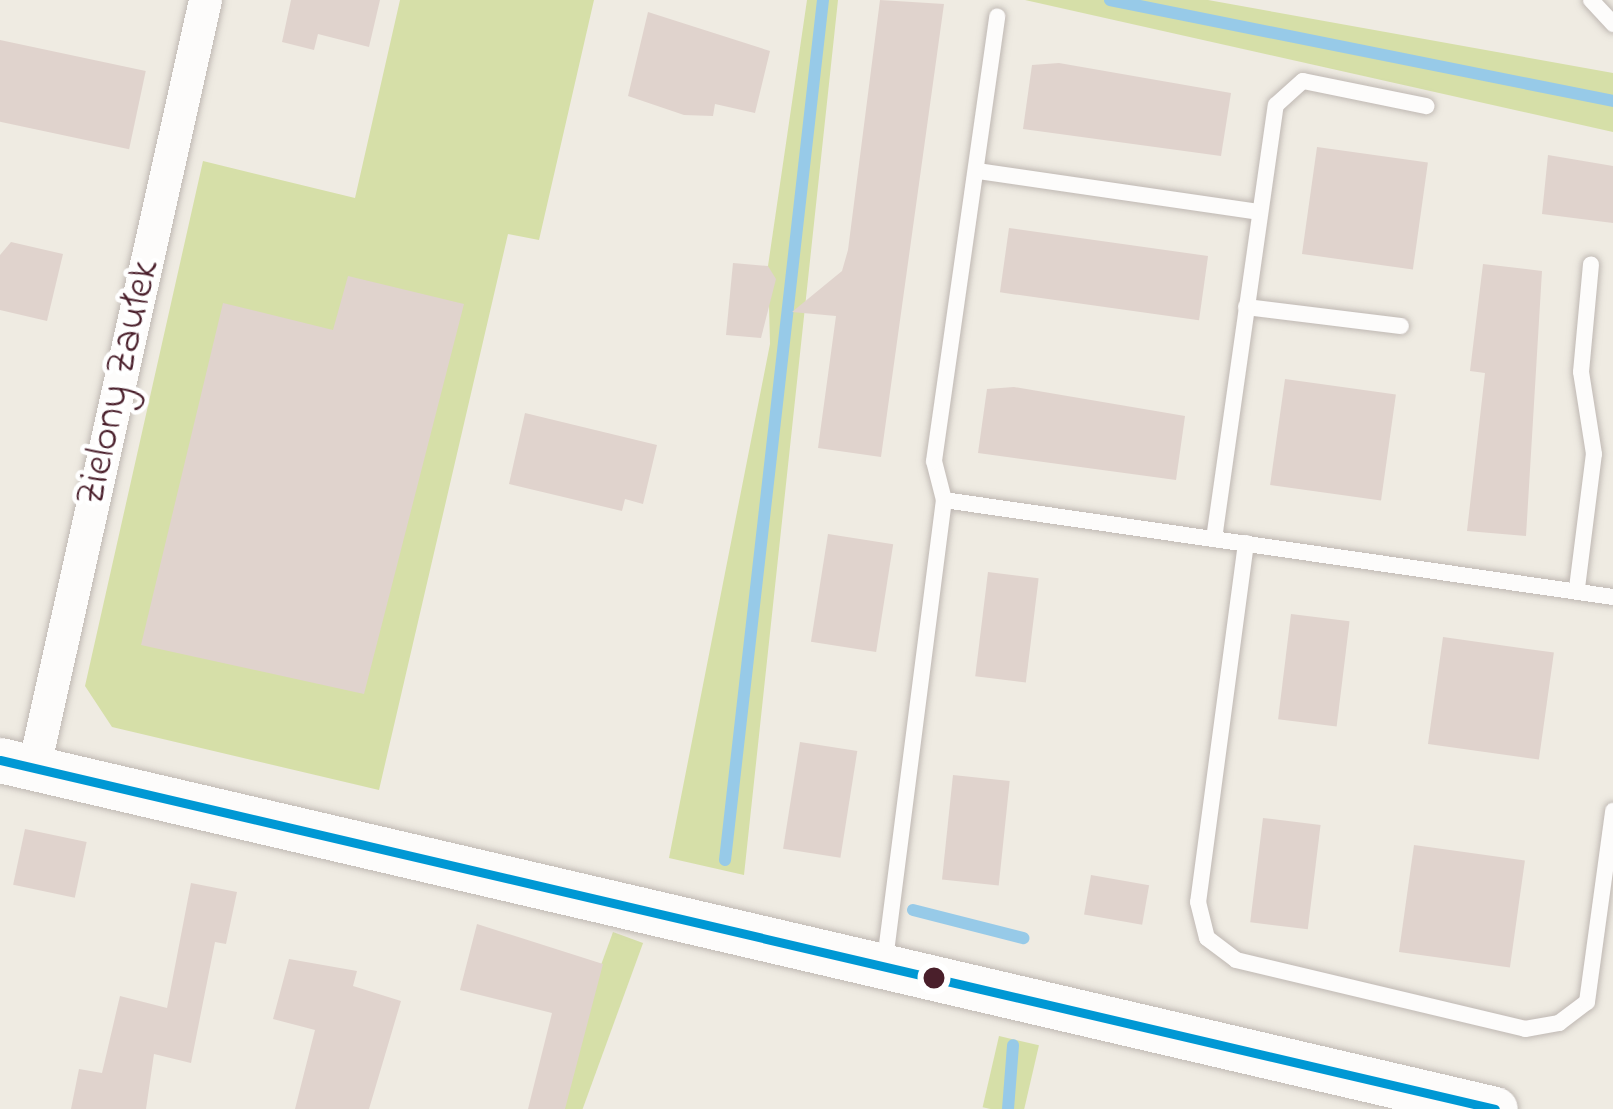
<!DOCTYPE html>
<meta charset="utf-8">
<style>
body{margin:0}
#map{position:relative;width:1613px;height:1109px;overflow:hidden;background:#efebe2;font-family:"Indie Flower",sans-serif}
div>[style]{position:absolute}
[style*='--x']{left:calc(var(--x)*1px);top:calc(var(--y)*1px);width:calc(var(--w)*1px);rotate:calc(var(--a)*1deg)}
.green>*{inset:0;background:#d6dfa8;transform-origin:0 0}
.stream>*{height:12px;margin:-6px;padding:0 6px;transform-origin:6px;border-radius:6px;background:#97cae8}
.building>*{inset:0;background:#e0d3cd;transform-origin:0 0}
.roads{filter:drop-shadow(0 0 3px #bfb8b3) drop-shadow(0 0 3px #bfb8b3)}
.lane>*{height:16px;margin:-8px;padding:0 8px;transform-origin:8px;border-radius:8px;background:#fdfcfb}
.street>*{height:33px;margin:-16.5px;padding:0 16.5px;transform-origin:16.5px;border-radius:16.5px;background:#fdfcfb}
.secondary>*{height:45px;margin:-22.5px;padding:0 22.5px;transform-origin:22.5px;border-radius:22.5px;background:#fdfcfb}
.bus-1>*{height:9px;margin:-4.5px;padding:0 4.5px;transform-origin:4.5px;border-radius:4.5px;background:#0098d4}
.dots>*{width:33px;height:33px;translate:-50% -50%;box-sizing:border-box;border:6px solid #fff;border-radius:50%}
span{translate:-50% -50%;white-space:nowrap;text-align:center;line-height:1.15;-webkit-text-stroke:9px #fff;paint-order:stroke}
.street-label{font-size:42px;color:#4a1f2b}
</style>
<div id="map">
<div class="green">
<i style="clip-path:polygon(400px 0,594px 0,539px 240px,508px 234px,379px 790px,112px 727px,85px 686px,203px 161px,355px 198px)"></i>
<i style="clip-path:polygon(807px 0,838px 0,744px 875px,669px 858px,770px 344px,768px 266px)"></i>
<i style="clip-path:polygon(1025px 0,1208px 0,1613px 73px,1613px 132px)"></i>
<i style="left:613px;top:932px;width:32px;height:183px;rotate:20deg"></i>
<i style="left:999px;top:1036px;width:41px;height:73px;rotate:13deg"></i>
</div>
<div class="stream">
<i style="--x:1110;--y:0;--w:513;--a:11.35"></i>
<i style="--x:725;--y:860;--w:866;--a:-83.5"></i>
<i style="--x:913;--y:910;--w:114;--a:14.3"></i>
<i style="--x:1008;--y:1109;--w:64;--a:-85.5"></i>
</div>
<div class="building">
<i style="clip-path:polygon(291px 0,380px 0,369px 47px,318px 34px,314px 50px,282px 42px)"></i>
<i style="clip-path:polygon(880px 0,944px 4px,881px 457px,818px 448px,836px 316px,792px 312px,842px 271px,848px 250px)"></i>
<i style="clip-path:polygon(648px 12px,770px 51px,755px 113px,715px 104px,713px 116px,684px 115px,628px 96px)"></i>
<i style="left:0;top:40px;width:149px;height:80px;rotate:12deg"></i>
<i style="clip-path:polygon(1059px 63px,1231px 93px,1221px 156px,1023px 129px,1032px 65px)"></i>
<i style="left:1317px;top:147px;width:112px;height:108px;rotate:8deg"></i>
<i style="clip-path:polygon(1548px 155px,1613px 166px,1613px 223px,1542px 214px)"></i>
<i style="left:1009px;top:228px;width:201px;height:65px;rotate:8deg"></i>
<i style="clip-path:polygon(11px 242px,63px 254px,47px 321px,0 310px,0 255px)"></i>
<i style="clip-path:polygon(733px 263px,768px 266px,776px 279px,761px 338px,726px 335px)"></i>
<i style="clip-path:polygon(1483px 264px,1542px 271px,1526px 536px,1467px 531px,1485px 373px,1470px 371px)"></i>
<i style="clip-path:polygon(348px 276px,464px 304px,364px 694px,141px 645px,223px 303px,333px 330px)"></i>
<i style="left:1285px;top:379px;width:112px;height:107px;rotate:8deg"></i>
<i style="clip-path:polygon(1014px 387px,1185px 416px,1176px 480px,978px 453px,987px 389px)"></i>
<i style="clip-path:polygon(525px 413px,657px 445px,643px 504px,625px 499px,622px 511px,509px 484px)"></i>
<i style="left:828px;top:534px;width:66px;height:109px;rotate:9deg"></i>
<i style="left:988px;top:572px;width:51px;height:105px;rotate:7deg"></i>
<i style="left:1291px;top:614px;width:59px;height:106px;rotate:7deg"></i>
<i style="left:1443px;top:637px;width:112px;height:108px;rotate:8deg"></i>
<i style="left:800px;top:742px;width:58px;height:108px;rotate:9deg"></i>
<i style="left:953px;top:775px;width:57px;height:105px;rotate:6deg"></i>
<i style="left:1263px;top:818px;width:58px;height:105px;rotate:7deg"></i>
<i style="left:25px;top:829px;width:63px;height:57px;rotate:12deg"></i>
<i style="left:1414px;top:845px;width:112px;height:108px;rotate:8deg"></i>
<i style="left:1091px;top:875px;width:59px;height:40px;rotate:10deg"></i>
<i style="clip-path:polygon(191px 883px,237px 892px,226px 944px,215px 942px,191px 1063px,154px 1054px,146px 1109px,71px 1109px,79px 1069px,102px 1073px,120px 996px,167px 1008px)"></i>
<i style="clip-path:polygon(477px 924px,603px 964px,565px 1109px,528px 1109px,552px 1013px,460px 990px)"></i>
<i style="clip-path:polygon(289px 959px,357px 971px,353px 986px,401px 1001px,369px 1109px,295px 1109px,315px 1030px,273px 1019px)"></i>
</div>
<div class="roads">
<div class="lane">
<i style="--x:1591;--y:0;--w:33;--a:47"></i>
<i style="--x:978;--y:171;--w:284;--a:8.3"></i>
<i style="--x:1246;--y:307;--w:156;--a:7"></i>
<i style="--x:944;--y:500;--w:676;--a:8.25"></i>
<i style="--x:1214;--y:539;--w:438;--a:-81.9"></i>
<i style="--x:1276;--y:105;--w:36;--a:-42"></i>
<i style="--x:1303;--y:81;--w:126;--a:11.5"></i>
<i style="--x:1246;--y:543;--w:362;--a:97.6"></i>
<i style="--x:1198;--y:902;--w:37;--a:76"></i>
<i style="--x:1207;--y:938;--w:36;--a:37"></i>
<i style="--x:1236;--y:960;--w:297;--a:13.4"></i>
<i style="--x:1525;--y:1029;--w:35;--a:-10"></i>
<i style="--x:1559;--y:1023;--w:35;--a:-37"></i>
<i style="--x:1587;--y:1002;--w:193;--a:-82.2"></i>
<i style="--x:1577;--y:588;--w:135;--a:-82.8"></i>
<i style="--x:1594;--y:454;--w:83;--a:-99"></i>
<i style="--x:1581;--y:372;--w:108;--a:-84.7"></i>
<i style="--x:885;--y:960;--w:464;--a:-82.7"></i>
<i style="--x:944;--y:500;--w:40;--a:-104.4"></i>
<i style="--x:934;--y:461;--w:449;--a:-81.9"></i>
</div>
<div class="street">
<i style="--x:34;--y:766;--w:785;--a:-77.42"></i>
</div>
<div class="secondary">
<i style="--x:0;--y:760;--w:1535;--a:13.14"></i>
</div>
</div>
<div class="bus-1">
<i style="--x:0;--y:760;--w:1535;--a:13.14"></i>
</div>
<div class="dots">
<i style="left:934px;top:978px;background:#4a1f2b"></i>
</div>
<div class="street-label">
<span style="left:119px;top:383px;rotate:-77deg">Zielony Zaułek</span>
</div>
</div>
